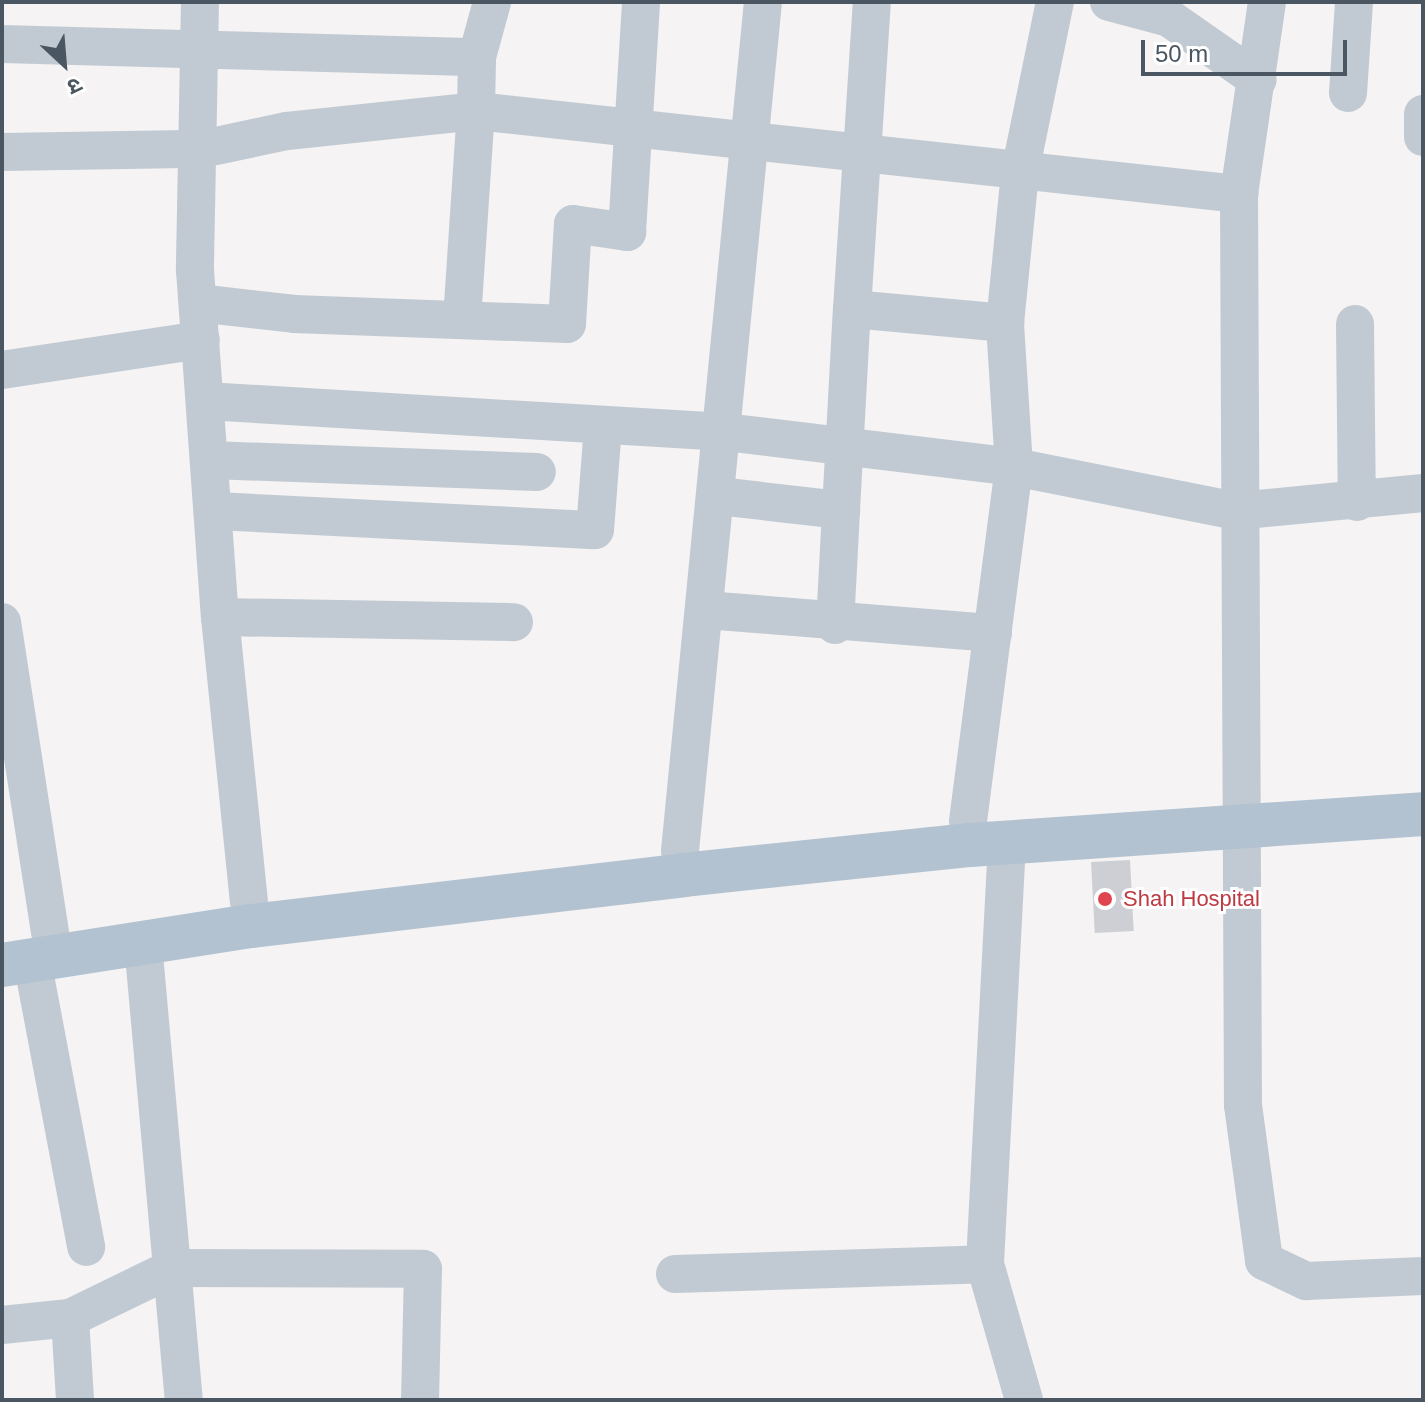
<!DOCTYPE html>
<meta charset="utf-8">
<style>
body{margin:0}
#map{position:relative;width:1425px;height:1402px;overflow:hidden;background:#f5f3f3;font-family:Arial,"Noto Sans Devanagari",sans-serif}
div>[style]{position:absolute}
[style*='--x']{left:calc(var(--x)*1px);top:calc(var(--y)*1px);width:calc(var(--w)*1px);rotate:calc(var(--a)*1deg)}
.building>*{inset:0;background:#cdcfd5;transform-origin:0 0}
.minor>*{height:38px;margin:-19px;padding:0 19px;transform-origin:19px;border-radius:19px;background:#c1cad2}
.major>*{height:44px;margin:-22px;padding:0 22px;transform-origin:22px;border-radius:22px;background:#b3c2d1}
.dots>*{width:22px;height:22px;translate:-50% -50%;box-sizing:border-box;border:4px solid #fff;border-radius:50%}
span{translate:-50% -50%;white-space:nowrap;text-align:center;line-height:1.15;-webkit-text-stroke:6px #fff;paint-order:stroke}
.health-label{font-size:22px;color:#be3a42}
.left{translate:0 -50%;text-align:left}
.frame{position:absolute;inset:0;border:4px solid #4a5661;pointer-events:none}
.north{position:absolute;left:24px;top:24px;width:80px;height:80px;-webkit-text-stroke:6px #fff;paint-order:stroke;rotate:154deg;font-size:22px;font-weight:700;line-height:32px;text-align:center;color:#4a5661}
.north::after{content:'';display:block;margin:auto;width:28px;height:36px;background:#4a5661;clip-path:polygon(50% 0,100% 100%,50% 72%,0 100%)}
.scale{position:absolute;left:1141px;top:40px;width:206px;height:36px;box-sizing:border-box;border:4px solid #4a5661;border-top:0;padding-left:10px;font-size:24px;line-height:28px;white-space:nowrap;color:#4a5661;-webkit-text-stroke:6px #fff;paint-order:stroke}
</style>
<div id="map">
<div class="building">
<i style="left:1130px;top:860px;width:71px;height:39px;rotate:87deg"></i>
</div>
<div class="minor">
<i style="--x:200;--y:2;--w:268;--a:91.1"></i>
<i style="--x:195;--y:270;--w:348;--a:85.9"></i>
<i style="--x:220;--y:617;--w:286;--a:84.2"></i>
<i style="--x:1109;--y:2;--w:62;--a:14.9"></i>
<i style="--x:1169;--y:18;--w:108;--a:34.9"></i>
<i style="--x:1267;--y:2;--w:194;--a:98.3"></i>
<i style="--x:1239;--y:194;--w:911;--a:89.75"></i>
<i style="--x:1243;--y:1105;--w:157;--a:82.3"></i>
<i style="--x:1264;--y:1261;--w:47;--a:25.5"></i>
<i style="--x:1306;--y:1281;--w:117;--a:-2.4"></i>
<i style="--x:2;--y:44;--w:475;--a:1.6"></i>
<i style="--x:1348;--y:93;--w:91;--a:-86.2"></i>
<i style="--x:1423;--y:114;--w:23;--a:90"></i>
<i style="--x:2;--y:152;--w:200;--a:-0.9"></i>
<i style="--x:202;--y:149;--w:87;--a:-12"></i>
<i style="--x:287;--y:131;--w:190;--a:-6"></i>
<i style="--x:476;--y:111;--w:54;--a:-88.9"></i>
<i style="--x:477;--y:57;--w:57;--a:-74.7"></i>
<i style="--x:198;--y:303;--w:97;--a:6.5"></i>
<i style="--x:294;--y:314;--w:273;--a:2.1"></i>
<i style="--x:567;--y:324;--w:100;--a:-86.6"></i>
<i style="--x:573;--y:224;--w:55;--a:8.4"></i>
<i style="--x:627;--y:232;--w:230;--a:-86.5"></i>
<i style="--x:852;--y:309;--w:308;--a:-86.3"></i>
<i style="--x:462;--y:320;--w:209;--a:-86.2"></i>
<i style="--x:476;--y:111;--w:768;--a:6.21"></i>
<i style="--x:1355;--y:324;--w:178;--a:89.4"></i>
<i style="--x:2;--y:370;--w:201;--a:-8.6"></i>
<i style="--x:206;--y:401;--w:520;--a:3.42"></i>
<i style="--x:725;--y:432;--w:291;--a:6.9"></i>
<i style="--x:1014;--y:467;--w:226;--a:11.2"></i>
<i style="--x:1236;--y:511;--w:188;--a:-5.5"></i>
<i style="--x:211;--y:460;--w:326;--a:2.1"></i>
<i style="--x:718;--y:496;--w:124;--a:6.5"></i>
<i style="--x:841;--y:510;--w:201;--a:-86.9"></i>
<i style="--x:852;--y:309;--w:154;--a:5.2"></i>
<i style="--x:216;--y:511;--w:379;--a:2.9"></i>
<i style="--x:595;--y:530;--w:105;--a:-85.6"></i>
<i style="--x:706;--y:610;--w:288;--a:4.6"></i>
<i style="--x:220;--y:617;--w:294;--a:1"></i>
<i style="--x:2;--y:622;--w:314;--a:81.2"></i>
<i style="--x:835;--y:625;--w:115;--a:-87"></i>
<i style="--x:968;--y:821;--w:357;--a:-82.6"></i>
<i style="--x:1014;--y:467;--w:144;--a:-93.6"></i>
<i style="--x:1005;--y:323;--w:152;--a:-84.3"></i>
<i style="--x:1020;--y:172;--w:174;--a:-78.4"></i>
<i style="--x:1007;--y:843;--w:422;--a:93"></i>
<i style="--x:985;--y:1264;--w:141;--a:74"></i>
<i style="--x:680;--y:851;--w:853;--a:-84.42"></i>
<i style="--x:143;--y:943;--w:459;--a:84.9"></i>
<i style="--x:32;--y:960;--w:292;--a:79.3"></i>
<i style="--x:675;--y:1274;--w:310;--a:-1.8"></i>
<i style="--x:70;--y:1318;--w:114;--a:-25.9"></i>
<i style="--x:173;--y:1268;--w:250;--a:0.2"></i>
<i style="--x:423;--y:1269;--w:131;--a:91.3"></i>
<i style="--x:2;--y:1325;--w:68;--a:-5.9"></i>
<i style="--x:70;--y:1318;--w:82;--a:86.5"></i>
</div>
<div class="major">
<i style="--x:2;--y:965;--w:253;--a:-8.9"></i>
<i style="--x:252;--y:926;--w:434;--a:-6.7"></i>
<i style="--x:683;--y:875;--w:289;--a:-6"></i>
<i style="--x:970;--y:845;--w:454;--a:-3.9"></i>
</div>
<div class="dots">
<i style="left:1105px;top:899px;background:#e0444e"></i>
</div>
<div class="health-label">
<span class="left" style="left:1123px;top:899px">Shah Hospital</span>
</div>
<div class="frame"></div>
<div class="north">उ</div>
<div class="scale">50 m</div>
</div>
